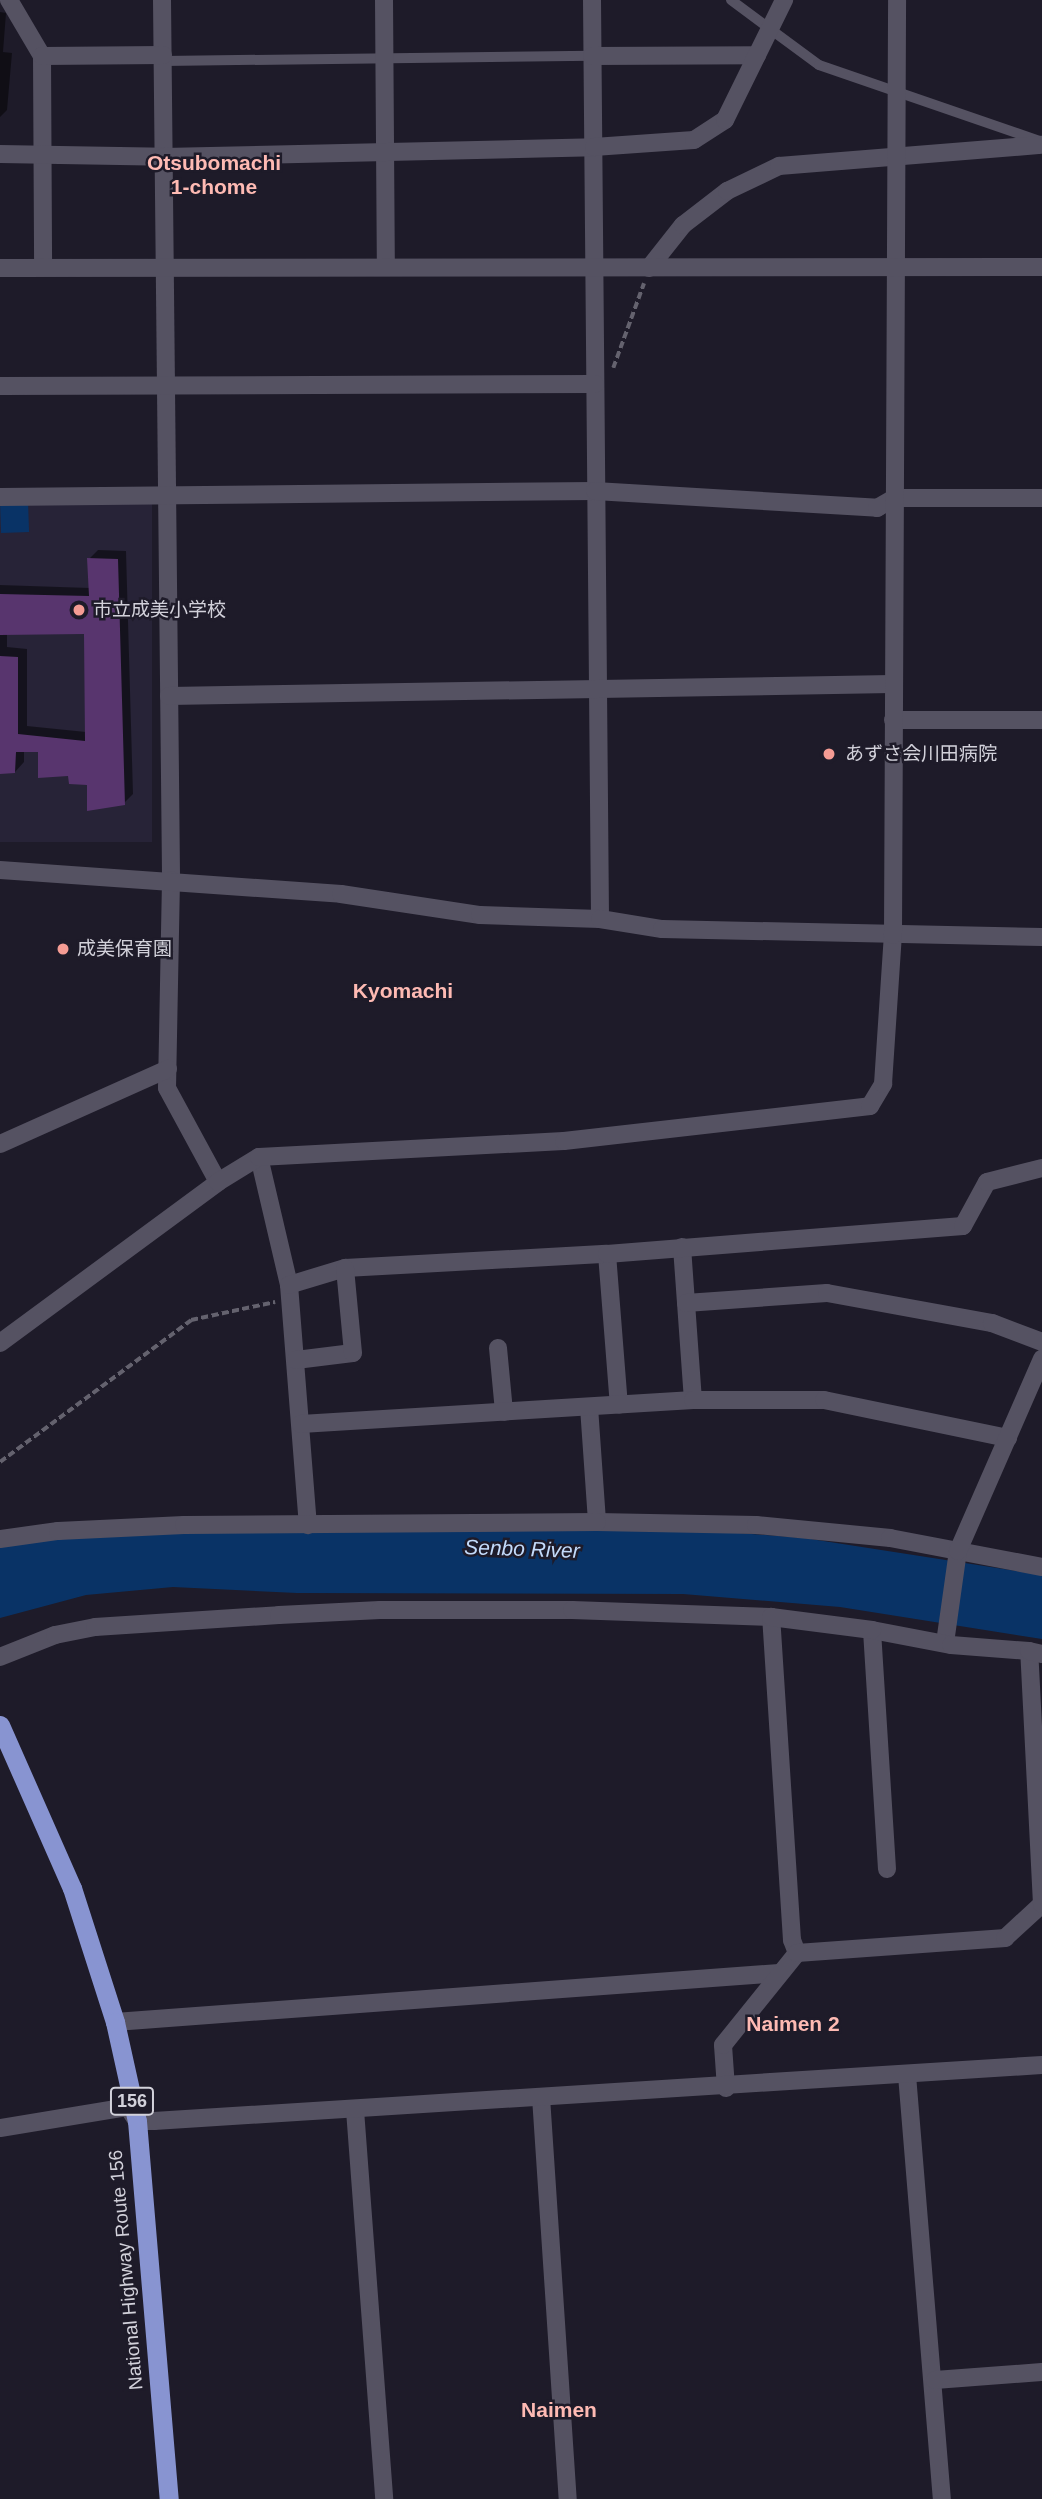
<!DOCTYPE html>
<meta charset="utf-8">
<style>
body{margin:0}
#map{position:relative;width:1042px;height:2499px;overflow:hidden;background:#1e1b29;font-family:Helvetica,"Noto Sans JP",sans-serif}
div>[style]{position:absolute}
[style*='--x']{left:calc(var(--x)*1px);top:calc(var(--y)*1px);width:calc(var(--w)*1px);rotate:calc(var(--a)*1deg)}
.built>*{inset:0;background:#272337;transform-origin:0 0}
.water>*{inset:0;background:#093366;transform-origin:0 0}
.shadow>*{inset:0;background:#0007}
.building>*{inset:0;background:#58356e}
.path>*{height:3.5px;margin-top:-1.75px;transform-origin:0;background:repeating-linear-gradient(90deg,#64626e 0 7px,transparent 0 10.5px)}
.service>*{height:10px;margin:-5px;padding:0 5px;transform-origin:5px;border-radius:5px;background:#555262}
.minor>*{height:18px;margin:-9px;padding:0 9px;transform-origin:9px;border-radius:9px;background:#555262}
.tertiary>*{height:18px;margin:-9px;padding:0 9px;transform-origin:9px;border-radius:9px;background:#555262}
.trunk>*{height:19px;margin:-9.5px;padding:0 9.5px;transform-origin:9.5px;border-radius:9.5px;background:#8894d1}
.dots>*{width:19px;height:19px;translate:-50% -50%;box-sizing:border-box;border:4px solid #1e1b29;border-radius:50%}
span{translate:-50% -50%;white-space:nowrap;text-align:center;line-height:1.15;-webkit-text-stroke:5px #1e1b29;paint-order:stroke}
.shield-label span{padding:2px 5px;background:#1e1b29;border:2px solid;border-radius:5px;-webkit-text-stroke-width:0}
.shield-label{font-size:18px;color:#d2d1da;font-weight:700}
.poi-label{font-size:19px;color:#d2d1da}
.left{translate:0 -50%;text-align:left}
.street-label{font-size:19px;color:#d2d1da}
.neighbourhood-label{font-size:21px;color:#febab3;font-weight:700}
.water-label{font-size:21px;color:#c3dbfb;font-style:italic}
</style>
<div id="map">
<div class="built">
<i style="left:152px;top:497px;width:345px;height:152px;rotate:90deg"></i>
</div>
<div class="water">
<i style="left:28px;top:501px;width:31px;height:28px;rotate:88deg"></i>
<i style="clip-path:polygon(169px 1531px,713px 1531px,804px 1538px,1042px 1575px,1042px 1639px,840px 1607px,683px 1594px,297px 1593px,173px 1587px,86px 1595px,0 1618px,0 1546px,64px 1536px)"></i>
</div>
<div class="shadow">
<i style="clip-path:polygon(0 12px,6px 13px,3px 52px,12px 53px,7px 110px,0 117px)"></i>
<i style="clip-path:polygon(evenodd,98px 550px,126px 551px,133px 794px,124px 803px,70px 774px,40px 750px,24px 750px,24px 762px,15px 772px,0 772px,0 585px,90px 588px,89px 559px,98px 550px,85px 632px,86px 732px,27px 726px,27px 649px,7px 647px,7px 633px,85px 632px)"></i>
</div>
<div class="building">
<i style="clip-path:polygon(87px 558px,118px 559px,125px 805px,87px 811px,87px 785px,69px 784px,68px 776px,38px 778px,38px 752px,16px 752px,15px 773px,0 774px,0 656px,18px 657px,18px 734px,85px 741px,84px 634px,0 635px,0 594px,89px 596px)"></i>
</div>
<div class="path">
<i style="--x:613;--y:368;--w:90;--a:-70"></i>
<i style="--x:0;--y:1462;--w:238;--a:-36.6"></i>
<i style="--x:191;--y:1320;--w:86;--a:-12.1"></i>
</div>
<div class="service">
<i style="--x:731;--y:0;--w:109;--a:36.5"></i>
<i style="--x:819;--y:65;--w:234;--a:19"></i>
<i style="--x:163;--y:61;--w:429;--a:-0.7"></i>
</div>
<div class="minor">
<i style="--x:9;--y:0;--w:65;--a:59.5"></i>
<i style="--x:42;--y:56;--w:211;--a:89.7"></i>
<i style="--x:162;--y:0;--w:880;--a:89.41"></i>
<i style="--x:171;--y:880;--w:208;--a:91.1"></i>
<i style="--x:167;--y:1088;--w:107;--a:61.5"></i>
<i style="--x:384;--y:0;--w:267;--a:89.6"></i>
<i style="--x:592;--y:0;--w:919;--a:89.5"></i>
<i style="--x:42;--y:56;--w:121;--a:-0.5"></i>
<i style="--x:592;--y:56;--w:165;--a:-0.3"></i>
<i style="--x:0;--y:154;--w:164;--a:1"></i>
<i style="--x:164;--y:157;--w:430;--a:-1.3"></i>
<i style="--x:594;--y:147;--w:100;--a:-4"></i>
<i style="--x:694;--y:140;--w:37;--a:-33"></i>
<i style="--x:725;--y:120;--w:134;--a:-63.8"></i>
<i style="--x:649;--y:268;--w:55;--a:-51.7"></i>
<i style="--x:683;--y:225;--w:56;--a:-37.7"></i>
<i style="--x:727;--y:191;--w:58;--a:-25.7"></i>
<i style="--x:779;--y:166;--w:264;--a:-4.6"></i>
<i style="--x:0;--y:386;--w:595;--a:-0.19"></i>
<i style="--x:0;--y:497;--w:595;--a:-0.58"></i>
<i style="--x:595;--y:491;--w:283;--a:3.4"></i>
<i style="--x:877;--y:508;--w:20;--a:-30"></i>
<i style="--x:894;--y:498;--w:148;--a:0"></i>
<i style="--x:169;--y:696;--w:723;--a:-0.95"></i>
<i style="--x:893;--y:720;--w:149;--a:0"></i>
<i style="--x:0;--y:870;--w:342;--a:4"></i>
<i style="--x:341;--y:894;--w:141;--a:8.6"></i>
<i style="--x:480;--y:915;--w:120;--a:1.9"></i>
<i style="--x:600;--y:919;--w:63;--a:9.2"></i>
<i style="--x:662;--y:929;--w:380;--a:1.2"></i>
<i style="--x:0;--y:1144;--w:184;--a:-24.1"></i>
<i style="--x:259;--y:1157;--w:131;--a:76.8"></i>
<i style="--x:289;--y:1285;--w:241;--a:85.5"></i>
<i style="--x:682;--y:1247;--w:153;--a:85.9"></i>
<i style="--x:607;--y:1254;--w:151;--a:85.5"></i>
<i style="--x:289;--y:1285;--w:59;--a:-16.9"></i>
<i style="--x:345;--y:1268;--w:262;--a:-3.1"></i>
<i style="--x:607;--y:1254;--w:357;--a:-4.5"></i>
<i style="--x:963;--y:1226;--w:50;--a:-61.4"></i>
<i style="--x:987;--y:1182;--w:57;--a:-14.3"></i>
<i style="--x:686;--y:1303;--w:141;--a:-4.1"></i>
<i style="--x:827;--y:1293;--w:168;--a:10.3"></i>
<i style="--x:992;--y:1323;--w:53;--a:20.8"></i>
<i style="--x:0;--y:1343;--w:271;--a:-36.4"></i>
<i style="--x:218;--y:1182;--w:48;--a:-31.4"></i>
<i style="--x:259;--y:1157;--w:305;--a:-3"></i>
<i style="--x:564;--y:1141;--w:308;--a:-6.5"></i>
<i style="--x:870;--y:1106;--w:26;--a:-59"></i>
<i style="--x:883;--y:1084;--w:149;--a:-86.2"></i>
<i style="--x:893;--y:935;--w:935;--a:-89.75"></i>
<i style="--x:498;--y:1348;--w:64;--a:84.6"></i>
<i style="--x:296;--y:1360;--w:57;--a:-7"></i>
<i style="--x:353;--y:1353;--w:85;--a:-95.4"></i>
<i style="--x:589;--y:1407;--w:115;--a:86"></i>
<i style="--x:597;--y:1522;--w:159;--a:1.1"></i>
<i style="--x:756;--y:1525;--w:135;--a:5.5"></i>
<i style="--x:890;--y:1538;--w:155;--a:10.8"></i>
<i style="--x:301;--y:1424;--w:393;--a:-3.5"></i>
<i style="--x:693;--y:1400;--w:131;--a:0"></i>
<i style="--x:824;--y:1400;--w:188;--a:11.7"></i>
<i style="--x:0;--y:1539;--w:59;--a:-7.9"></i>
<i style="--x:58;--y:1531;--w:126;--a:-2.7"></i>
<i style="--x:184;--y:1525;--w:413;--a:-0.4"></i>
<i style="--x:945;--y:1643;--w:93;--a:-82"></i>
<i style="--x:958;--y:1551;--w:210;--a:-66.4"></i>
<i style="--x:0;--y:1657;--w:59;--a:-21.8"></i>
<i style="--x:55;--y:1635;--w:41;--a:-11.3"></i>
<i style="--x:95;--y:1627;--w:184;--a:-3.7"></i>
<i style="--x:279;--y:1615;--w:101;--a:-2.8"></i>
<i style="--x:380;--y:1610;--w:192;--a:0"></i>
<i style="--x:572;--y:1610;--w:199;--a:2"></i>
<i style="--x:887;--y:1869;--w:239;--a:-93.6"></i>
<i style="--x:872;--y:1630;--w:80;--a:10.8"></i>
<i style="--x:951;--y:1645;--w:78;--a:4.4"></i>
<i style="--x:797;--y:1953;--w:14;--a:-111"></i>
<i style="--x:792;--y:1940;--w:324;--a:-93.7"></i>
<i style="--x:771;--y:1617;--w:102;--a:7.3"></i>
<i style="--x:115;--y:2022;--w:666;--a:-4.22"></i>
<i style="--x:907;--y:2075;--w:425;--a:85.3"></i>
<i style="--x:726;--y:2088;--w:43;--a:-94"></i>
<i style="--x:723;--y:2045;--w:118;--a:-51.2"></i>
<i style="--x:797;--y:1953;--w:209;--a:-4.1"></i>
<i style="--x:1005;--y:1938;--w:50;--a:-42.6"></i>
<i style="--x:1042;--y:1904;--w:253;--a:-92.9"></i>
<i style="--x:1029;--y:1651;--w:13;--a:13"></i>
<i style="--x:541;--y:2097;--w:403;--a:86.2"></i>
<i style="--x:355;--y:2110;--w:390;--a:85.7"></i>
<i style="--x:0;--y:2128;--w:130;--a:-9.3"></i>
<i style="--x:128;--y:2107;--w:17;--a:57"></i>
<i style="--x:137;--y:2121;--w:17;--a:0"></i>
<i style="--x:154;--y:2121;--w:890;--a:-3.61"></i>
<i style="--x:935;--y:2380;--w:107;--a:-4.3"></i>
</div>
<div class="tertiary">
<i style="--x:0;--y:268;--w:1042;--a:-0.05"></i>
</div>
<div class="trunk">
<i style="--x:0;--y:1725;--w:178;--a:66.2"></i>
<i style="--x:72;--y:1888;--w:141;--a:72.2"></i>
<i style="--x:115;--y:2022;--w:101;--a:77.5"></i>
<i style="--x:137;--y:2121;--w:379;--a:85.2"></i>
</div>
<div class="dots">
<i style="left:79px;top:610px;background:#f59c94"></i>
<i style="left:829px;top:754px;background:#f59c94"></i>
<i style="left:63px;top:949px;background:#f59c94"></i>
</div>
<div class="shield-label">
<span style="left:132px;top:2101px">156</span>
</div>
<div class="poi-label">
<span class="left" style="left:93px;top:610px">市立成美小学校</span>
<span class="left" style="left:845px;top:754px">あずさ会川田病院</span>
<span class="left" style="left:77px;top:949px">成美保育園</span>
</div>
<div class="street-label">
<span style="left:126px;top:2270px;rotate:-95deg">National Highway Route 156</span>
</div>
<div class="neighbourhood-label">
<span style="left:214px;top:175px">Otsubomachi<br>1-chome</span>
<span style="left:403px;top:991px">Kyomachi</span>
<span style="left:793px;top:2024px">Naimen 2</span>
<span style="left:559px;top:2410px">Naimen</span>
</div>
<div class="water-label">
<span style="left:522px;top:1549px;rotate:2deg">Senbo River</span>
</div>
</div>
